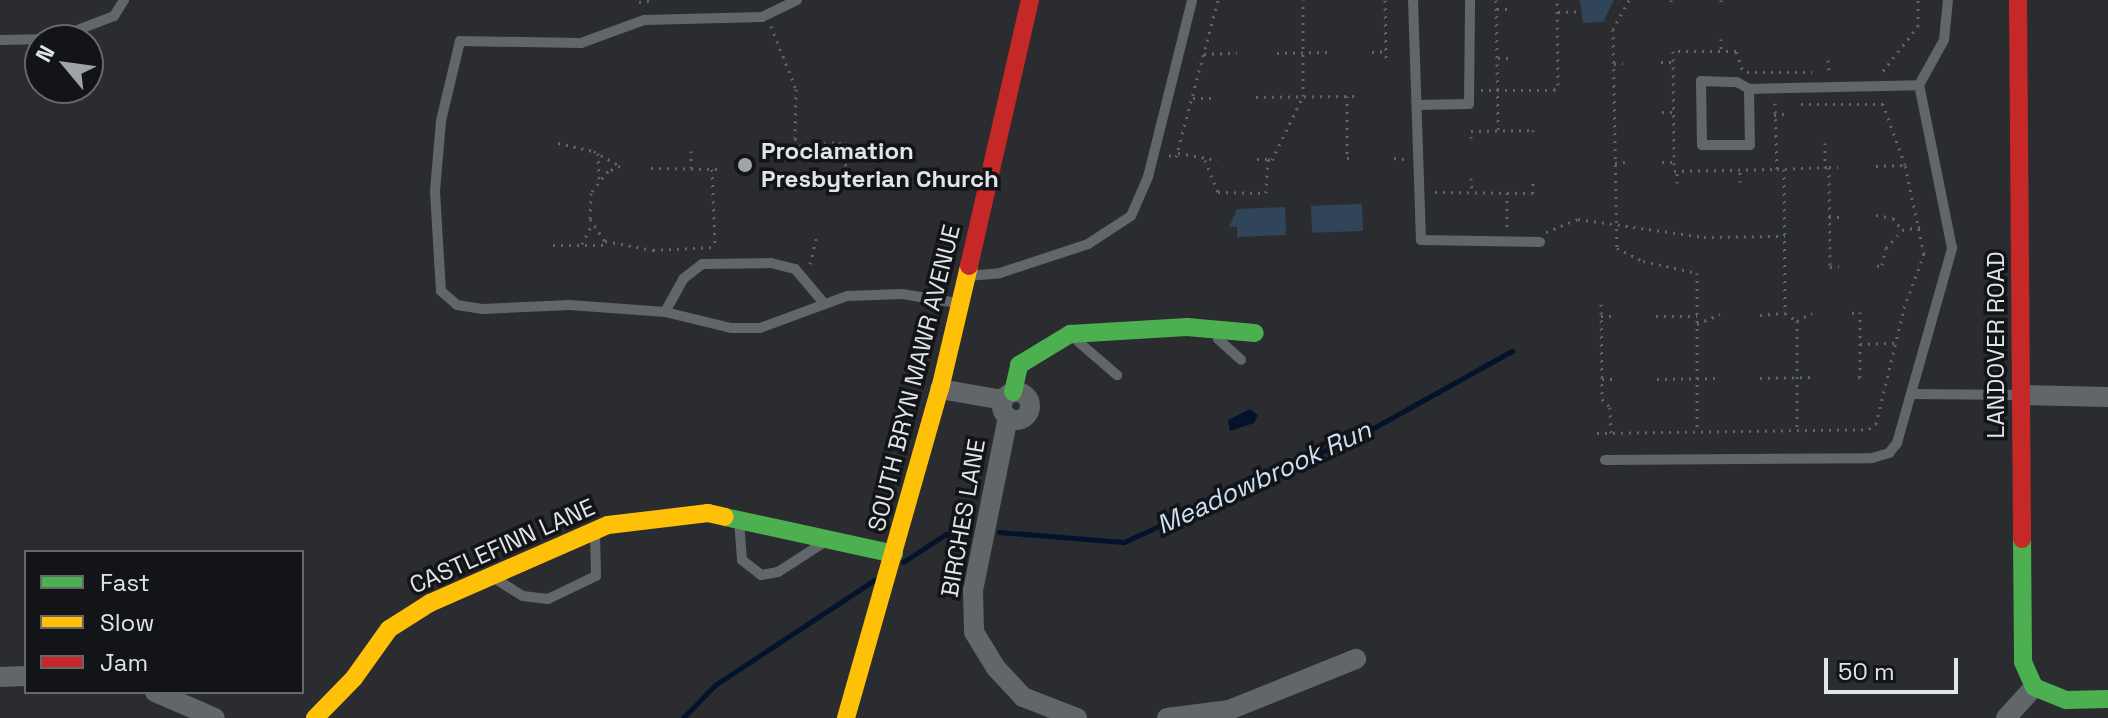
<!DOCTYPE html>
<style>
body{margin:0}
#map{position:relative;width:2108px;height:718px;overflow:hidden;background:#2a2c2f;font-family:"Space Grotesk",sans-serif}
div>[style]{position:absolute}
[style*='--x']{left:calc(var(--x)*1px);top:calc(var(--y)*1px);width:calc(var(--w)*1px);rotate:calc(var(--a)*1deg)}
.green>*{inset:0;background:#31455a;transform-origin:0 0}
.water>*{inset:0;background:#04132a}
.stream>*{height:5px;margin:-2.5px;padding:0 2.5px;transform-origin:2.5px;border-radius:2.5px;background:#04132a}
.path>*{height:3px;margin-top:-1.5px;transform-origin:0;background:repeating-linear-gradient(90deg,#616468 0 2px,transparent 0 8px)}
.lane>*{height:10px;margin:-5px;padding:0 5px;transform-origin:5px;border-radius:5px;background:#61666a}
.street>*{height:20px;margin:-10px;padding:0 10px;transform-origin:10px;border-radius:10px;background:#61666a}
.street>.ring{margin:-10px;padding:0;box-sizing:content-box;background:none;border:20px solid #61666a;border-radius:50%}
.fast>*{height:18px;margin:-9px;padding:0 9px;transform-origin:9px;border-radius:9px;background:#4caf50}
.slow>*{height:18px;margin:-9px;padding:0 9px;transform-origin:9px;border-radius:9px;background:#ffc107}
.jam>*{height:18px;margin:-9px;padding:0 9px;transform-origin:9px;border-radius:9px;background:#c62828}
.dots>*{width:22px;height:22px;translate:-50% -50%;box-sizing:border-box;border:4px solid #121417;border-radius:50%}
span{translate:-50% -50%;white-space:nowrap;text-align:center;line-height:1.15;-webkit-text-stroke:7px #121417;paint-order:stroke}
.poi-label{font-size:24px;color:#e1e4e8;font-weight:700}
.left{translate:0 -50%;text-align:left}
.street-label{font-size:24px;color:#e1e4e8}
.water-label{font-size:26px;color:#cee2f7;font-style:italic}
.legend{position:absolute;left:24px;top:550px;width:280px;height:144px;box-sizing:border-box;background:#121417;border:2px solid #65676b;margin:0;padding:10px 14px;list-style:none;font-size:24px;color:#e1e4e8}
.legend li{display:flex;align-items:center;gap:16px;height:40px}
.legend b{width:40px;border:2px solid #65676b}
.north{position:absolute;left:24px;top:24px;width:80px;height:80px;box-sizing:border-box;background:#121417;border:2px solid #65676b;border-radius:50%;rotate:299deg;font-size:22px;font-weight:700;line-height:32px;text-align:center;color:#e1e4e8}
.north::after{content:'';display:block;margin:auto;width:28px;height:36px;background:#a1a4a7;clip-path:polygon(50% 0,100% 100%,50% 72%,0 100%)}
.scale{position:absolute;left:1824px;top:658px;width:134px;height:36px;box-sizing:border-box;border:4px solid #e1e4e8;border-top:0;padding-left:10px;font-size:24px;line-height:28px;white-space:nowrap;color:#e1e4e8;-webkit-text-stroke:6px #121417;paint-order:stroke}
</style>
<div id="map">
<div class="green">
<i style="clip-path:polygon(1580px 0,1614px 0,1603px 22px,1583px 23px)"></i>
<i style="left:1362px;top:204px;width:27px;height:51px;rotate:88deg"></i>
<i style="clip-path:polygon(1285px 207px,1286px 235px,1237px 237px,1237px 227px,1229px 227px,1237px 209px)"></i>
</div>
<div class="water">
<i style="clip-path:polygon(1250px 409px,1258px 415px,1254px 423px,1230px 431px,1228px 420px)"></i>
</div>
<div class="stream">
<i style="--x:999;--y:532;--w:125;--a:4.6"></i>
<i style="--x:1124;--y:542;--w:268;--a:-24.5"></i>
<i style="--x:1368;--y:431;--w:165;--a:-29.1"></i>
<i style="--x:903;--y:562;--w:51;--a:-33.1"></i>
<i style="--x:946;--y:534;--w:23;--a:-2"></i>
<i style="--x:683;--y:718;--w:46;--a:-45.9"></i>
<i style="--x:715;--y:685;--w:191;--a:-33.4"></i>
</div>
<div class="path">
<i style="--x:1385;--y:0;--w:61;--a:89.1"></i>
<i style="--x:1496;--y:0;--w:130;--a:89.1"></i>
<i style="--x:1629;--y:0;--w:33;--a:119"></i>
<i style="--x:1613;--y:29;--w:219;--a:89"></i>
<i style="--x:1617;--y:248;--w:29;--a:27"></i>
<i style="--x:1643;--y:261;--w:55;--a:12.5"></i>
<i style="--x:1697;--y:273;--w:158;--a:90"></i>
<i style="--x:1671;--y:0;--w:3;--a:90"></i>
<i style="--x:1721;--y:0;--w:2;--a:90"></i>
<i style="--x:639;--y:2;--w:15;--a:-8"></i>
<i style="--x:1497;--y:9;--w:14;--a:0"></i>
<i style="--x:1558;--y:12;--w:23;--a:-2"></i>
<i style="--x:771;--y:26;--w:68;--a:68.4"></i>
<i style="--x:796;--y:89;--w:49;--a:91.2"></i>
<i style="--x:795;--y:138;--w:9;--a:58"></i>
<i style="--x:800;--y:146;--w:39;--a:-6"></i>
<i style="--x:839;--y:142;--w:8;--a:45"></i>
<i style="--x:845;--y:148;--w:26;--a:88"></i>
<i style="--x:846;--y:174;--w:36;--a:180"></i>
<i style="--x:1721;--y:39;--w:12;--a:90"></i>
<i style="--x:1372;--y:52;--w:14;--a:-4"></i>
<i style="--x:1277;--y:53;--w:54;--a:-1.1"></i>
<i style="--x:1204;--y:54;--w:33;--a:-2"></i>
<i style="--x:1498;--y:58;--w:14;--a:0"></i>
<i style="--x:1828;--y:60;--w:12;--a:85"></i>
<i style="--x:1661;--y:62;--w:12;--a:0"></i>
<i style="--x:1614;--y:64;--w:9;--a:-6"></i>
<i style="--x:1742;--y:69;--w:19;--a:-108"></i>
<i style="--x:1736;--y:51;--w:63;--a:180"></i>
<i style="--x:1673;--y:51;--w:120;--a:89.5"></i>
<i style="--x:1674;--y:171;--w:102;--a:-1.1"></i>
<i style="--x:1883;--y:71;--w:57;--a:-52.1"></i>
<i style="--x:1918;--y:26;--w:26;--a:-90"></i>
<i style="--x:1747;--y:72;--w:65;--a:0"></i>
<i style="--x:1481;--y:90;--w:73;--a:0"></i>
<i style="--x:1554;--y:90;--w:6;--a:-51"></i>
<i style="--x:1558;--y:85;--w:85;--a:-90.7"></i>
<i style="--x:1347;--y:96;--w:62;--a:90"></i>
<i style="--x:1347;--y:158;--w:8;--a:0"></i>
<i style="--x:1256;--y:97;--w:98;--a:-0.6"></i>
<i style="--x:1193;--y:98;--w:23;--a:0"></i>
<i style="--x:1775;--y:103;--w:66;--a:88.3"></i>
<i style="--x:1777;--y:169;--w:52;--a:-2.2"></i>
<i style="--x:1829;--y:167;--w:100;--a:89.4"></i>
<i style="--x:1830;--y:267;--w:9;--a:-6"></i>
<i style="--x:1662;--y:112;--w:12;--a:0"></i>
<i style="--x:1774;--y:115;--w:10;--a:-6"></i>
<i style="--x:1471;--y:138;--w:7;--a:-90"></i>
<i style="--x:1471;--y:131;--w:62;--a:-0.9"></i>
<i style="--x:1533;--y:130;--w:7;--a:90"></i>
<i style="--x:558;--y:143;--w:37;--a:13"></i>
<i style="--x:594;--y:151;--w:30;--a:30"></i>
<i style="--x:620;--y:166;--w:13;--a:157"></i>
<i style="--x:608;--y:171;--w:28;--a:128"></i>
<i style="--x:591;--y:193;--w:26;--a:92"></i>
<i style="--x:590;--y:219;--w:27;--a:56"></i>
<i style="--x:605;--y:241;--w:49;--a:10.6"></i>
<i style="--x:653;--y:250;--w:62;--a:-2.8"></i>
<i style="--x:1825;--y:143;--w:25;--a:90"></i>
<i style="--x:691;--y:151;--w:17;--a:90"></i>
<i style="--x:598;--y:153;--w:27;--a:88"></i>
<i style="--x:1178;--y:153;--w:40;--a:10"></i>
<i style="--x:1169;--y:155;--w:7;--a:16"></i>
<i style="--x:1176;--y:157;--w:163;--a:-75"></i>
<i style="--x:1394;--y:158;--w:10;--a:6"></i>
<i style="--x:1257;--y:159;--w:11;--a:0"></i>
<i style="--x:1205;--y:160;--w:35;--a:68"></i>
<i style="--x:1218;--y:192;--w:48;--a:1.2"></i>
<i style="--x:1266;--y:193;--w:34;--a:-87"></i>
<i style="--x:1268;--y:159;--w:4;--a:14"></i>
<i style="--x:1272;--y:160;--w:71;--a:-64.2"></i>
<i style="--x:1303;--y:96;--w:96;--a:-90"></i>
<i style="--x:1662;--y:162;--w:12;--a:0"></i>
<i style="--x:1615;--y:163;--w:10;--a:-6"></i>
<i style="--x:1876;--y:166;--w:29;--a:-2"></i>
<i style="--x:1829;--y:167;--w:9;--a:0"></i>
<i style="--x:651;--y:168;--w:69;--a:0.8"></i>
<i style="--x:712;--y:169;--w:77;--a:87.8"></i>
<i style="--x:1784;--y:169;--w:144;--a:89.6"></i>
<i style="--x:1785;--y:313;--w:14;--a:34"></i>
<i style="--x:1797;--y:321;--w:109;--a:90"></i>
<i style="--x:1471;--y:178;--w:16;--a:86"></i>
<i style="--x:1740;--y:182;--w:12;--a:-90"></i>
<i style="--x:1677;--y:183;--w:12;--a:-90"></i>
<i style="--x:1435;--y:192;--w:98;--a:0.6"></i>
<i style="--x:1533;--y:193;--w:15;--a:-90"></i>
<i style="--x:1507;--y:193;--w:36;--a:90"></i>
<i style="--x:1876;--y:215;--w:17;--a:10"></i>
<i style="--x:1893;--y:218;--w:15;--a:53"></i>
<i style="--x:1829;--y:217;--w:10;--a:0"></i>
<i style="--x:1546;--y:232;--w:35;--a:-22"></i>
<i style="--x:1578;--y:219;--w:127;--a:8.1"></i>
<i style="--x:1704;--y:237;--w:81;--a:-0.7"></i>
<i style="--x:582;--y:244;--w:20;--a:-63"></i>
<i style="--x:553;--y:245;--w:56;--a:0"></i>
<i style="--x:810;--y:264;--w:29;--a:-76"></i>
<i style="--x:1877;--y:266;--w:5;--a:-11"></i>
<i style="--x:1882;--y:265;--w:17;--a:-77"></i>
<i style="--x:1886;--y:248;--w:24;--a:-48"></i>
<i style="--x:1902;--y:230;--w:19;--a:-9"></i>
<i style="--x:1601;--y:304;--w:95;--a:89.4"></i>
<i style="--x:1602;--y:399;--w:11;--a:45"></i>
<i style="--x:1610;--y:407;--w:26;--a:88"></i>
<i style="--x:1852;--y:313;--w:8;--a:-7"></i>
<i style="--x:1860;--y:312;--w:65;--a:90"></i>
<i style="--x:1860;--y:377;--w:7;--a:180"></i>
<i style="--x:1760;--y:315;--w:25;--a:-5"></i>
<i style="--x:1601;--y:316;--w:16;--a:0"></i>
<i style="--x:1656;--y:316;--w:41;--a:0"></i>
<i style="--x:1797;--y:321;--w:17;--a:-28"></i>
<i style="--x:1697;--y:324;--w:25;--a:-23"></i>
<i style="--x:1860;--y:344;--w:36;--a:-2"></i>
<i style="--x:1760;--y:378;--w:52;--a:-1.1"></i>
<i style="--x:1602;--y:379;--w:16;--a:0"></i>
<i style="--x:1657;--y:379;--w:63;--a:-0.9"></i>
<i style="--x:1597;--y:433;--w:272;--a:-0.8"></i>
<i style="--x:1869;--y:429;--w:9;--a:-36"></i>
<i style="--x:1876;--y:424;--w:119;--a:-76.4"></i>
<i style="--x:1904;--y:308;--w:58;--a:-69.7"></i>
<i style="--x:1924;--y:254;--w:91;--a:-102.1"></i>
<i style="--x:1905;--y:165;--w:65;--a:-109.8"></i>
<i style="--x:1883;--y:104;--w:88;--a:180"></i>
</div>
<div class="lane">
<i style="--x:797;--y:0;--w:39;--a:154"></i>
<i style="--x:762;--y:17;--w:118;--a:178.5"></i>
<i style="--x:644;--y:20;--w:67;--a:159.9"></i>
<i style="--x:581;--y:43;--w:121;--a:-179.1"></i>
<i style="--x:460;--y:41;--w:82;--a:103.4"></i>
<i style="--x:441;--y:121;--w:70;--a:94.9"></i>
<i style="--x:435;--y:191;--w:100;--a:86.6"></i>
<i style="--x:441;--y:291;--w:21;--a:41"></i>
<i style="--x:457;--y:305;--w:25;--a:9"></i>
<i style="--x:482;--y:309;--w:88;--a:-2.6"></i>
<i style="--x:570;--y:305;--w:95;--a:4.2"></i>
<i style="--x:665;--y:312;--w:68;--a:13.6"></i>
<i style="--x:731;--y:328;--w:29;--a:0"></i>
<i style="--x:760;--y:328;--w:93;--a:-20.2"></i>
<i style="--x:847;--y:296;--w:55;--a:-2.1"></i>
<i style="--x:902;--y:294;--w:56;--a:9.3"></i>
<i style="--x:1413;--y:0;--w:240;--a:88.1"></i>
<i style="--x:1421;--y:240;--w:119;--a:1"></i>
<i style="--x:0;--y:40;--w:54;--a:-1.1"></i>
<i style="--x:54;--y:39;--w:64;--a:-21"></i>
<i style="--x:114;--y:16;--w:19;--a:-58"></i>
<i style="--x:1749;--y:89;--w:56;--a:89"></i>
<i style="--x:1750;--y:145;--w:48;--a:180"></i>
<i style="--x:1702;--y:145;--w:64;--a:-90.9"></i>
<i style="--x:1701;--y:81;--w:36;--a:2"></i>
<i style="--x:1737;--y:82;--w:14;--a:30"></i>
<i style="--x:1749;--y:89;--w:170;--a:-1.3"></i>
<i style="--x:1417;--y:105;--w:52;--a:-1.1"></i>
<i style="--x:1469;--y:104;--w:104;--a:-89.4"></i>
<i style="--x:968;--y:276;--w:32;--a:-5"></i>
<i style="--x:1000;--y:273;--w:93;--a:-18.2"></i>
<i style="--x:1088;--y:244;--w:51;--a:-33.1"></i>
<i style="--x:1131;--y:216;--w:43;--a:-66.4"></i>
<i style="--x:1148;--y:177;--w:182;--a:-76"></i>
<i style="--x:665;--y:312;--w:38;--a:-61"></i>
<i style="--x:683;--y:279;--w:24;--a:-38"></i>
<i style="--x:702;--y:264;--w:69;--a:-0.8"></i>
<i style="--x:771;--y:263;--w:25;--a:14"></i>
<i style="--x:795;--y:269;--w:43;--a:49.7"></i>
<i style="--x:1074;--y:338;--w:57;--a:40.7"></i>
<i style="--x:1218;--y:339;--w:31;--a:42"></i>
<i style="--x:1911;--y:394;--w:109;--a:0.5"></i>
<i style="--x:1605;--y:460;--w:267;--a:-0.4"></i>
<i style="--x:1872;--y:458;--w:18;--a:-16"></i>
<i style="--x:1889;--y:453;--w:13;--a:-51"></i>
<i style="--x:1897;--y:443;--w:203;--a:-74.2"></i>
<i style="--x:1952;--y:248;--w:166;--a:-101.4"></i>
<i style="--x:1919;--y:85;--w:51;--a:-60.9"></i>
<i style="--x:1944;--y:40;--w:40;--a:-84.3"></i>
<i style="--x:739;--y:520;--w:40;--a:85.7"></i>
<i style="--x:742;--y:560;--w:24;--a:38"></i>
<i style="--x:761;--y:575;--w:17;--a:-10"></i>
<i style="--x:778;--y:572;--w:54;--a:-32.8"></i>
<i style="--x:494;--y:578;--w:34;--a:32"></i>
<i style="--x:523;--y:596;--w:25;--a:7"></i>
<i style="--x:548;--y:599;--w:53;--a:-25.6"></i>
<i style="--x:596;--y:576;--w:43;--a:-91.3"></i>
</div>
<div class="street">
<i style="--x:940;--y:389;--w:64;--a:9.9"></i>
<i class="ring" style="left:1002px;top:392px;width:8px;height:8px"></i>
<i style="--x:2020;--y:395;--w:88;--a:1.3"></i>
<i style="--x:1008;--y:417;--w:177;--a:101.4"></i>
<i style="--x:973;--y:590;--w:42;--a:88.6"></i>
<i style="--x:974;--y:632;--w:42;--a:58.6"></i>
<i style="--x:996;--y:668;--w:40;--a:47"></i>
<i style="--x:1023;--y:697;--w:58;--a:21.3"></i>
<i style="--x:0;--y:677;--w:26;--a:-2"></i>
<i style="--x:155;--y:692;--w:65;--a:23.4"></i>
<i style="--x:1167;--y:718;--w:63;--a:-7.4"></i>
<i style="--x:1229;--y:710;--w:137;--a:-21.9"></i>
<i style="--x:2006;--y:718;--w:42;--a:-47.9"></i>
</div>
<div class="fast">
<i style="--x:1013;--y:392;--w:28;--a:-77"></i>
<i style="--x:1019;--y:365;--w:60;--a:-31.3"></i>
<i style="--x:1070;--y:334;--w:117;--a:-3.4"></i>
<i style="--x:1187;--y:327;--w:68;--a:5"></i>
<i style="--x:725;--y:517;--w:173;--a:12.3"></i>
<i style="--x:2022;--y:539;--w:123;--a:89.5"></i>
<i style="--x:2023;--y:662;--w:27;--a:66"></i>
<i style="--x:2034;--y:687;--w:35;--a:22"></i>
<i style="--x:2066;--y:700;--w:42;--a:-1.4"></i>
</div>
<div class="slow">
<i style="--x:315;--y:718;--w:56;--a:-45.7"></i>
<i style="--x:354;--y:678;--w:60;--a:-54.5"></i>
<i style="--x:389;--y:629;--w:49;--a:-32.4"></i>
<i style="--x:430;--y:603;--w:194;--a:-23.7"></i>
<i style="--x:608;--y:525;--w:101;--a:-6.8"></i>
<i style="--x:708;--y:513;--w:17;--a:13"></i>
<i style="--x:846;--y:718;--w:342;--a:-74.1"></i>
<i style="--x:940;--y:389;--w:126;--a:-76.7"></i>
</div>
<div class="jam">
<i style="--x:2018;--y:0;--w:539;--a:89.57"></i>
<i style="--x:969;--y:266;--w:273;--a:-77.1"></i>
</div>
<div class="dots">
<i style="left:745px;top:165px;background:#a1a4a7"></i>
</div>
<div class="poi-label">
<span class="left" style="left:761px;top:165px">Proclamation<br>Presbyterian Church</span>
</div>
<div class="street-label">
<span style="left:1996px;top:345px;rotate:-90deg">LANDOVER ROAD</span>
<span style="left:914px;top:378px;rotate:-76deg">SOUTH BRYN MAWR AVENUE</span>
<span style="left:963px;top:518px;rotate:-80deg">BIRCHES LANE</span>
<span style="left:502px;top:546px;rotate:-24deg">CASTLEFINN LANE</span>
</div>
<div class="water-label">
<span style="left:1264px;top:478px;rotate:-25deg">Meadowbrook Run</span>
</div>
<ul class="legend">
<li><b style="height:10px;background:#4caf50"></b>Fast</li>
<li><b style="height:10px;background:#ffc107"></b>Slow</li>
<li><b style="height:10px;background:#c62828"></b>Jam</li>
</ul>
<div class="north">N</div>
<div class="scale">50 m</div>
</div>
